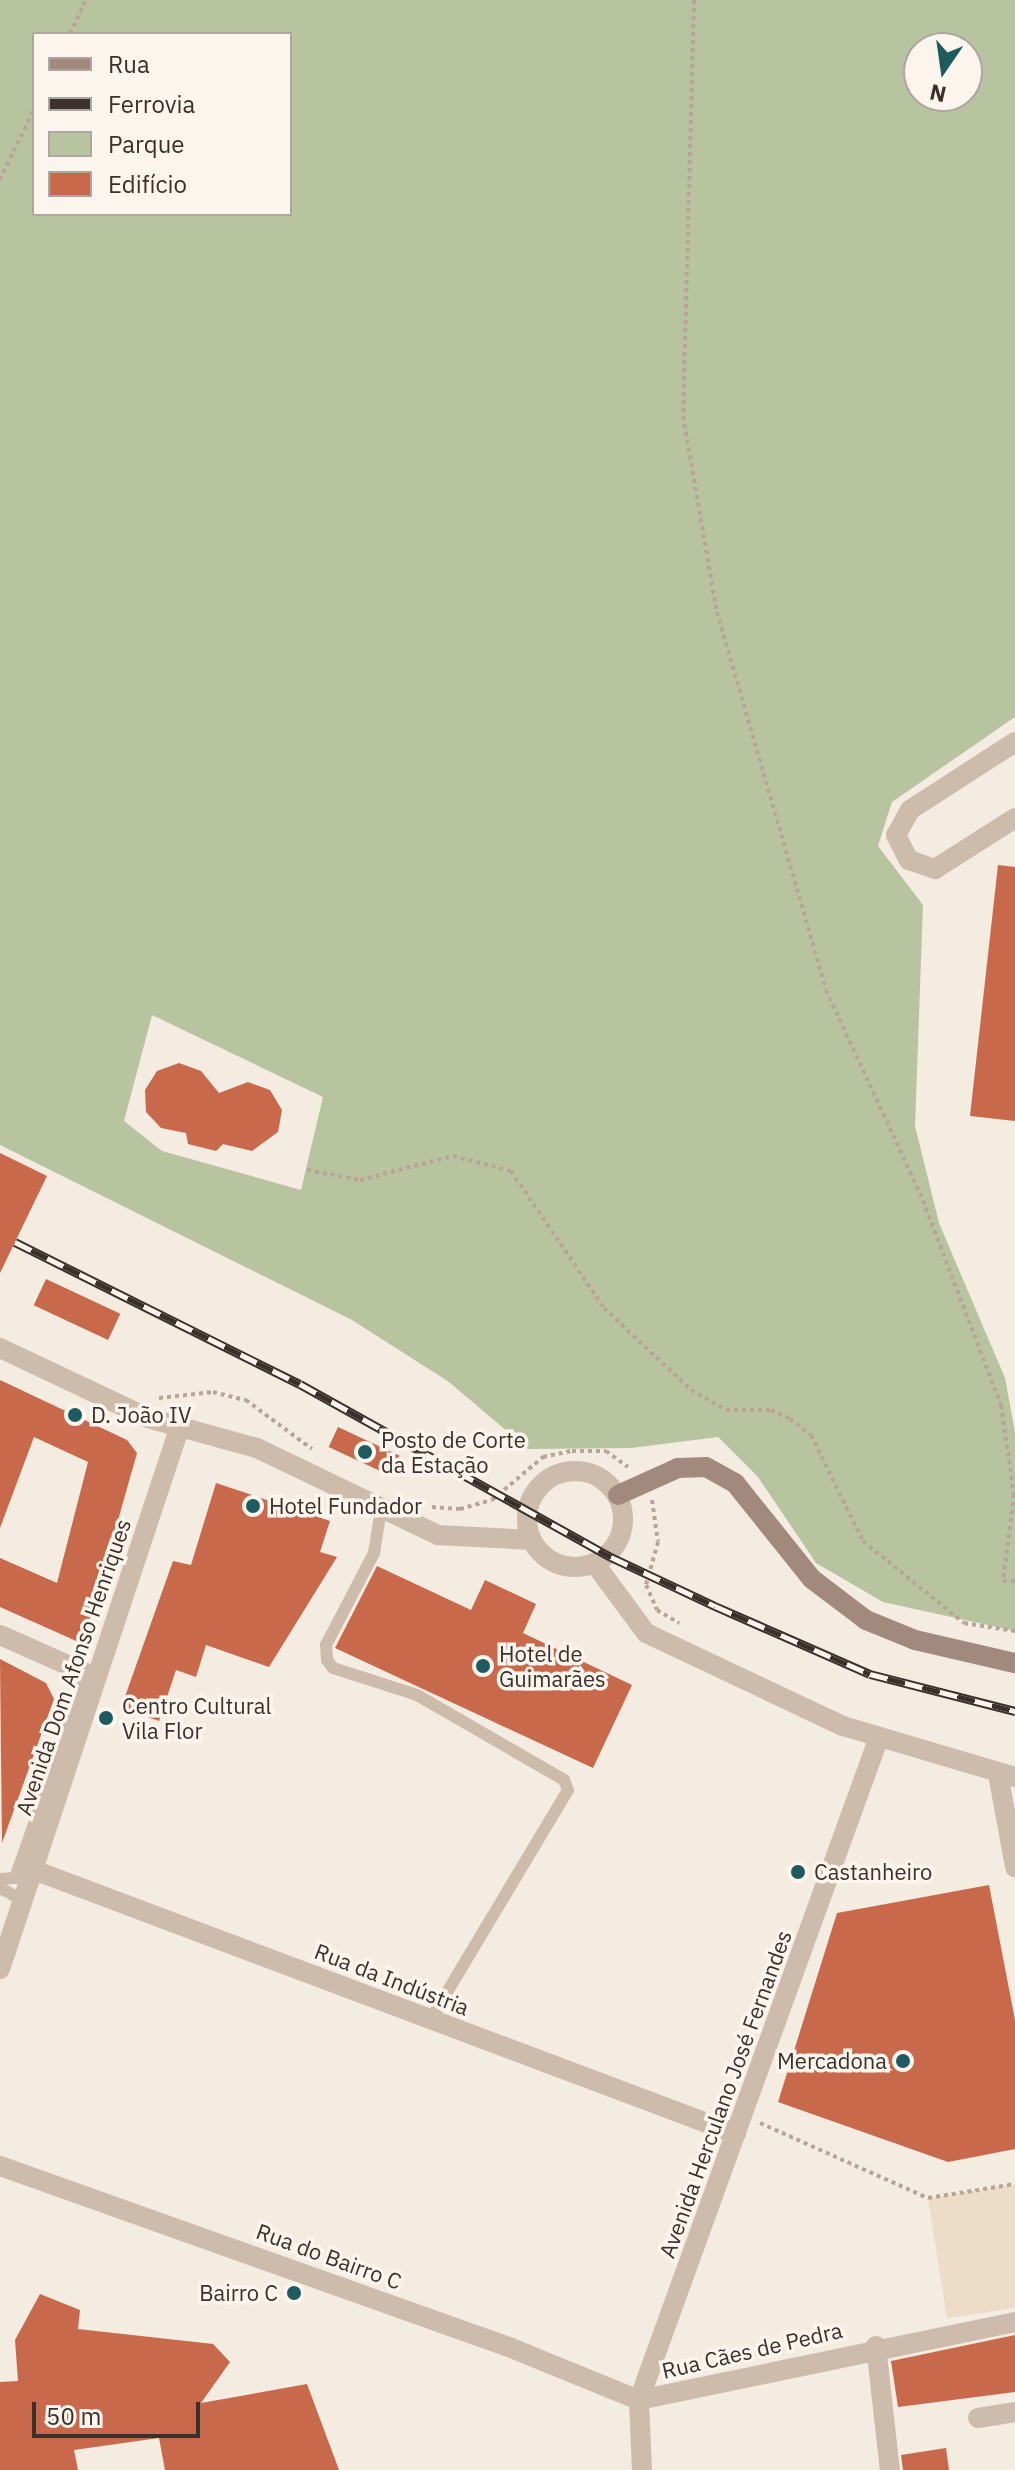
<!DOCTYPE html>
<meta charset="utf-8">
<style>
body{margin:0}
#map{position:relative;width:1015px;height:2470px;overflow:hidden;background:#f4ebe1;font-family:"IBM Plex Sans",sans-serif}
div>[style]{position:absolute}
[style*='--x']{left:calc(var(--x)*1px);top:calc(var(--y)*1px);width:calc(var(--w)*1px);rotate:calc(var(--a)*1deg)}
.green>*{inset:0;background:#b8c4a0}
.plaza>*{inset:0;background:#ecdcc8}
.building>*{inset:0;background:#c8694b;transform-origin:0 0}
.path>*{height:4px;margin-top:-2px;transform-origin:0;background:repeating-linear-gradient(90deg,#b9a596 0 4px,transparent 0 8px)}
.service>*{height:12px;margin:-6px;padding:0 6px;transform-origin:6px;border-radius:6px;background:#cdbbac}
.minor>*{height:20px;margin:-10px;padding:0 10px;transform-origin:10px;border-radius:10px;background:#cdbbac}
.tertiary>*{height:20px;margin:-10px;padding:0 10px;transform-origin:10px;border-radius:10px;background:#cdbbac}
.tertiary>.ring{margin:-10px;padding:0;box-sizing:content-box;background:none;border:20px solid #cdbbac;border-radius:50%}
.secondary>*{height:20px;margin:-10px;padding:0 10px;transform-origin:10px;border-radius:10px;background:#a18a7d}
.rail>*{height:9px;margin-top:-4.5px;transform-origin:0;background:repeating-linear-gradient(90deg,#fbf5ee 0 18px,#3b302b 0 36px);box-sizing:border-box;border-block:2px solid #3b302b}
.dots>*{width:22px;height:22px;translate:-50% -50%;box-sizing:border-box;border:4px solid #fbf5ee;border-radius:50%}
span{translate:-50% -50%;white-space:nowrap;text-align:center;line-height:1.15;-webkit-text-stroke:7px #fbf5ee;paint-order:stroke}
.poi-label{font-size:22px;color:#3b302b}
.left{translate:0 -50%;text-align:left}
.right{translate:-100% -50%;text-align:right}
.street-label{font-size:22px;color:#3b302b}
.legend{position:absolute;left:32px;top:32px;width:260px;height:184px;box-sizing:border-box;background:#fbf5ee;border:2px solid #aea6a0;margin:0;padding:10px 14px;list-style:none;font-size:24px;color:#3b302b}
.legend li{display:flex;align-items:center;gap:16px;height:40px}
.legend b{width:40px;border:2px solid #aea6a0}
.north{position:absolute;left:903px;top:32px;width:80px;height:80px;box-sizing:border-box;background:#fbf5ee;border:2px solid #aea6a0;border-radius:50%;rotate:193deg;font-size:22px;font-weight:700;line-height:32px;text-align:center;color:#3b302b}
.north::after{content:'';display:block;margin:auto;width:28px;height:36px;background:#1f5a5e;clip-path:polygon(50% 0,100% 100%,50% 72%,0 100%)}
.scale{position:absolute;left:32px;top:2402px;width:168px;height:36px;box-sizing:border-box;border:4px solid #3b302b;border-top:0;padding-left:10px;font-size:24px;line-height:28px;white-space:nowrap;color:#3b302b;-webkit-text-stroke:6px #fbf5ee;paint-order:stroke}
</style>
<div id="map">
<div class="green">
<i style="clip-path:polygon(evenodd,0 0,1015px 0,1015px 717px,892px 802px,878px 846px,923px 905px,915px 1126px,939px 1223px,1005px 1378px,1015px 1432px,1015px 1631px,883px 1602px,816px 1563px,758px 1477px,718px 1437px,631px 1448px,528px 1449px,449px 1382px,352px 1320px,0 1145px,0 0,34px 34px,290px 34px,290px 214px,34px 214px,34px 34px,0 0,919px 48px,967px 48px,967px 96px,919px 96px,919px 48px,0 0,152px 1015px,323px 1097px,301px 1190px,162px 1151px,124px 1121px,152px 1015px)"></i>
</div>
<div class="plaza">
<i style="clip-path:polygon(1015px 2184px,1015px 2308px,947px 2318px,928px 2198px)"></i>
</div>
<div class="building">
<i style="clip-path:polygon(998px 865px,1015px 867px,1015px 1121px,970px 1116px)"></i>
<i style="clip-path:polygon(179px 1063px,201px 1071px,219px 1093px,248px 1082px,270px 1090px,282px 1110px,278px 1132px,252px 1151px,223px 1144px,216px 1151px,188px 1144px,186px 1133px,161px 1128px,146px 1112px,145px 1090px,157px 1071px)"></i>
<i style="clip-path:polygon(0 1153px,47px 1176px,0 1273px)"></i>
<i style="left:46px;top:1279px;width:82px;height:29px;rotate:25deg"></i>
<i style="clip-path:polygon(0 1380px,127px 1440px,137px 1453px,83px 1644px,0 1607px,0 1558px,57px 1583px,88px 1462px,34px 1437px,0 1528px)"></i>
<i style="left:338px;top:1427px;width:68px;height:22px;rotate:25deg"></i>
<i style="clip-path:polygon(216px 1483px,330px 1521px,320px 1552px,337px 1557px,269px 1667px,206px 1645px,196px 1677px,176px 1670px,159px 1721px,121px 1708px,173px 1561px,191px 1565px)"></i>
<i style="clip-path:polygon(377px 1566px,471px 1610px,485px 1580px,536px 1604px,523px 1633px,632px 1685px,593px 1768px,335px 1648px)"></i>
<i style="clip-path:polygon(0 1659px,46px 1683px,54px 1699px,2px 1843px)"></i>
<i style="clip-path:polygon(989px 1885px,1015px 2020px,1015px 2149px,948px 2162px,778px 2102px,837px 1913px)"></i>
<i style="clip-path:polygon(40px 2294px,80px 2310px,78px 2329px,213px 2344px,230px 2362px,201px 2403px,307px 2384px,339px 2470px,165px 2470px,159px 2438px,74px 2450px,78px 2470px,0 2470px,0 2382px,18px 2381px,15px 2340px)"></i>
<i style="clip-path:polygon(1015px 2335px,1015px 2392px,898px 2407px,891px 2361px)"></i>
<i style="clip-path:polygon(946px 2448px,949px 2470px,903px 2470px,901px 2455px)"></i>
</div>
<div class="path">
<i style="--x:694;--y:0;--w:416;--a:91.5"></i>
<i style="--x:683;--y:416;--w:199;--a:80.2"></i>
<i style="--x:717;--y:612;--w:393;--a:73.9"></i>
<i style="--x:826;--y:990;--w:224;--a:65.2"></i>
<i style="--x:920;--y:1193;--w:227;--a:69.1"></i>
<i style="--x:1001;--y:1405;--w:90;--a:81.7"></i>
<i style="--x:1014;--y:1494;--w:88;--a:97.2"></i>
<i style="--x:1003;--y:1581;--w:12;--a:0"></i>
<i style="--x:70;--y:34;--w:38;--a:-65"></i>
<i style="--x:0;--y:180;--w:79;--a:-64.4"></i>
<i style="--x:307;--y:1170;--w:54;--a:10.7"></i>
<i style="--x:360;--y:1180;--w:96;--a:-14.5"></i>
<i style="--x:453;--y:1156;--w:60;--a:14.5"></i>
<i style="--x:511;--y:1171;--w:166;--a:55.8"></i>
<i style="--x:604;--y:1308;--w:120;--a:43.3"></i>
<i style="--x:691;--y:1390;--w:40;--a:29.7"></i>
<i style="--x:726;--y:1410;--w:45;--a:0"></i>
<i style="--x:771;--y:1410;--w:21;--a:25"></i>
<i style="--x:790;--y:1419;--w:26;--a:37"></i>
<i style="--x:811;--y:1435;--w:118;--a:63.9"></i>
<i style="--x:863;--y:1541;--w:130;--a:39.1"></i>
<i style="--x:964;--y:1623;--w:52;--a:8.9"></i>
<i style="--x:159;--y:1398;--w:54;--a:-6.3"></i>
<i style="--x:213;--y:1392;--w:34;--a:14"></i>
<i style="--x:246;--y:1400;--w:82;--a:36.6"></i>
<i style="--x:652;--y:1500;--w:42;--a:81.9"></i>
<i style="--x:658;--y:1542;--w:45;--a:105.6"></i>
<i style="--x:646;--y:1585;--w:27;--a:66"></i>
<i style="--x:657;--y:1610;--w:26;--a:31"></i>
<i style="--x:432;--y:1507;--w:28;--a:4"></i>
<i style="--x:460;--y:1509;--w:33;--a:-16"></i>
<i style="--x:492;--y:1500;--w:67;--a:-40.1"></i>
<i style="--x:543;--y:1457;--w:30;--a:-12"></i>
<i style="--x:572;--y:1451;--w:34;--a:0"></i>
<i style="--x:606;--y:1451;--w:27;--a:36"></i>
<i style="--x:760;--y:2123;--w:184;--a:24.1"></i>
<i style="--x:928;--y:2198;--w:88;--a:-9.1"></i>
</div>
<div class="service">
<i style="--x:381;--y:1509;--w:45;--a:99"></i>
<i style="--x:374;--y:1553;--w:104;--a:117.6"></i>
<i style="--x:326;--y:1645;--w:15;--a:86"></i>
<i style="--x:327;--y:1660;--w:10;--a:53"></i>
<i style="--x:333;--y:1668;--w:88;--a:17.8"></i>
<i style="--x:417;--y:1695;--w:170;--a:30"></i>
<i style="--x:564;--y:1780;--w:11;--a:68"></i>
<i style="--x:568;--y:1790;--w:267;--a:120.9"></i>
<i style="--x:0;--y:1879;--w:15;--a:-4"></i>
<i style="--x:15;--y:1878;--w:216;--a:-70.6"></i>
<i style="--x:0;--y:1888;--w:24;--a:28"></i>
</div>
<div class="minor">
<i style="--x:1015;--y:742;--w:125;--a:147.1"></i>
<i style="--x:910;--y:810;--w:29;--a:119"></i>
<i style="--x:896;--y:835;--w:28;--a:63"></i>
<i style="--x:909;--y:860;--w:28;--a:19"></i>
<i style="--x:935;--y:869;--w:95;--a:-32.5"></i>
<i style="--x:0;--y:1635;--w:104;--a:23.9"></i>
<i style="--x:998;--y:1774;--w:95;--a:79.6"></i>
<i style="--x:31;--y:1869;--w:753;--a:20.6"></i>
<i style="--x:0;--y:1969;--w:572;--a:-71.66"></i>
<i style="--x:0;--y:2166;--w:540;--a:19.58"></i>
<i style="--x:509;--y:2347;--w:140;--a:22.2"></i>
<i style="--x:876;--y:2346;--w:125;--a:83.6"></i>
<i style="--x:639;--y:2400;--w:384;--a:-11.7"></i>
<i style="--x:978;--y:2418;--w:37;--a:-9"></i>
<i style="--x:642;--y:2470;--w:70;--a:-92.5"></i>
<i style="--x:639;--y:2400;--w:705;--a:-70.1"></i>
</div>
<div class="tertiary">
<i style="--x:0;--y:1348;--w:164;--a:25.3"></i>
<i style="--x:148;--y:1418;--w:113;--a:15.4"></i>
<i style="--x:257;--y:1448;--w:201;--a:25.7"></i>
<i style="--x:438;--y:1535;--w:94;--a:3"></i>
<i class="ring" style="left:527px;top:1471px;width:76px;height:76px"></i>
<i style="--x:595;--y:1564;--w:86;--a:53.5"></i>
<i style="--x:646;--y:1633;--w:218;--a:25.3"></i>
<i style="--x:843;--y:1726;--w:179;--a:16.5"></i>
</div>
<div class="secondary">
<i style="--x:618;--y:1495;--w:66;--a:-24.2"></i>
<i style="--x:678;--y:1468;--w:28;--a:-2"></i>
<i style="--x:706;--y:1467;--w:33;--a:29"></i>
<i style="--x:735;--y:1483;--w:123;--a:51.3"></i>
<i style="--x:812;--y:1579;--w:68;--a:37.2"></i>
<i style="--x:866;--y:1620;--w:53;--a:22.2"></i>
<i style="--x:915;--y:1640;--w:103;--a:13"></i>
</div>
<div class="rail">
<i style="--x:15;--y:1242;--w:318;--a:26.5"></i>
<i style="--x:300;--y:1384;--w:356;--a:29.1"></i>
<i style="--x:611;--y:1557;--w:115;--a:25.2"></i>
<i style="--x:715;--y:1606;--w:169;--a:23.7"></i>
<i style="--x:870;--y:1674;--w:150;--a:14.3"></i>
</div>
<div class="dots">
<i style="left:75px;top:1415px;background:#1f5a5e"></i>
<i style="left:365px;top:1452px;background:#1f5a5e"></i>
<i style="left:253px;top:1506px;background:#1f5a5e"></i>
<i style="left:483px;top:1666px;background:#1f5a5e"></i>
<i style="left:106px;top:1718px;background:#1f5a5e"></i>
<i style="left:798px;top:1872px;background:#1f5a5e"></i>
<i style="left:903px;top:2061px;background:#1f5a5e"></i>
<i style="left:294px;top:2293px;background:#1f5a5e"></i>
</div>
<div class="poi-label">
<span class="left" style="left:91px;top:1415px">D. João IV</span>
<span class="left" style="left:381px;top:1452px">Posto de Corte<br>da Estação</span>
<span class="left" style="left:269px;top:1506px">Hotel Fundador</span>
<span class="left" style="left:499px;top:1666px">Hotel de<br>Guimarães</span>
<span class="left" style="left:122px;top:1718px">Centro Cultural<br>Vila Flor</span>
<span class="left" style="left:814px;top:1872px">Castanheiro</span>
<span class="right" style="left:887px;top:2061px">Mercadona</span>
<span class="right" style="left:278px;top:2293px">Bairro C</span>
</div>
<div class="street-label">
<span style="left:73px;top:1667px;rotate:-71deg">Avenida Dom Afonso Henriques</span>
<span style="left:392px;top:1979px;rotate:21deg">Rua da Indústria</span>
<span style="left:725px;top:2094px;rotate:-70deg">Avenida Herculano José Fernandes</span>
<span style="left:329px;top:2256px;rotate:20deg">Rua do Bairro C</span>
<span style="left:752px;top:2350px;rotate:-13deg">Rua Cães de Pedra</span>
</div>
<ul class="legend">
<li><b style="height:10px;background:#a18a7d"></b>Rua</li>
<li><b style="height:10px;background:#3b302b"></b>Ferrovia</li>
<li><b style="height:22px;background:#b8c4a0"></b>Parque</li>
<li><b style="height:22px;background:#c8694b"></b>Edifício</li>
</ul>
<div class="north">N</div>
<div class="scale">50 m</div>
</div>
